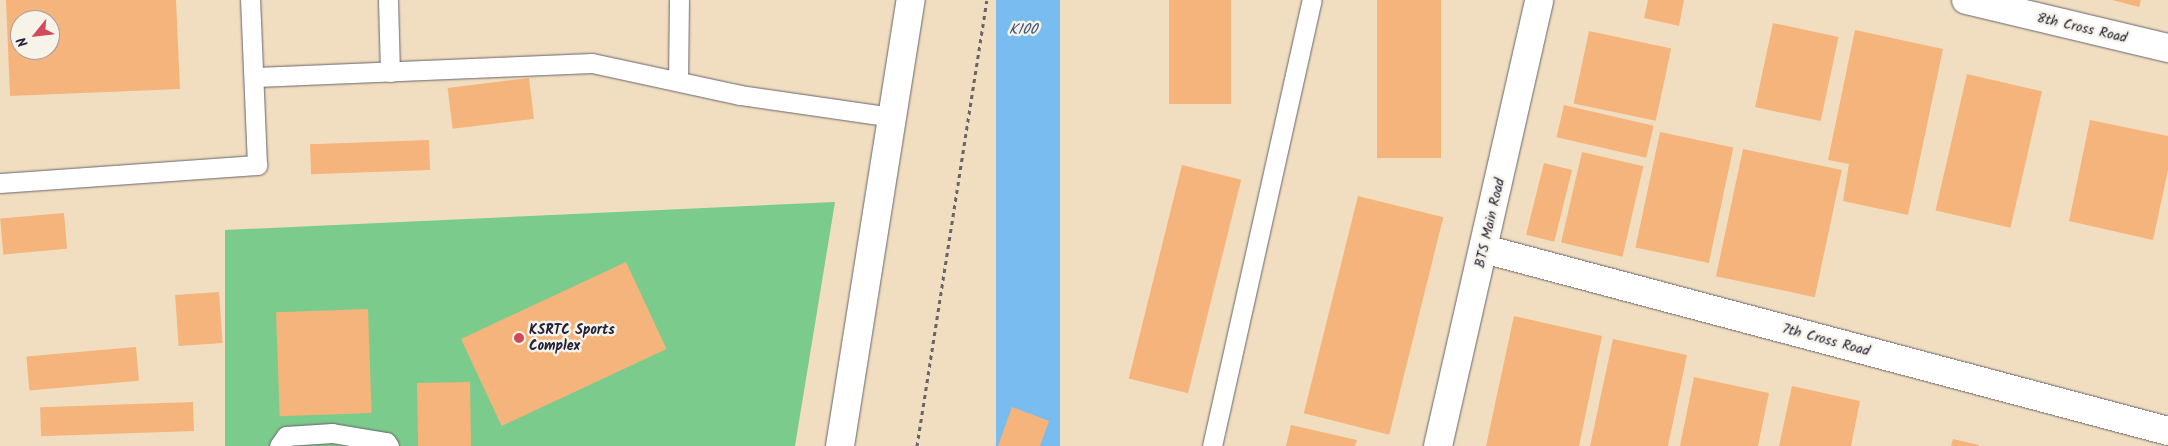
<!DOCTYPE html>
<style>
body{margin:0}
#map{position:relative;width:2168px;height:446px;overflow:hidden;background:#f1dec0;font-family:Kalam,sans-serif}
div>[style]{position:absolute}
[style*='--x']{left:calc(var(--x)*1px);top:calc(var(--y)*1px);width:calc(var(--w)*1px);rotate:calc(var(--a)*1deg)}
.green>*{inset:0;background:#7bcb8c}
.water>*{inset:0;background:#79bdf0;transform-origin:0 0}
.building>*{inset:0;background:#f5b47b;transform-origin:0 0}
.path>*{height:3px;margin-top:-1.5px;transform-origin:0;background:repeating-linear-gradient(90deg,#6a646a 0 4px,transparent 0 8px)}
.roads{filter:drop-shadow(0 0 1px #6a646a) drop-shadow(0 0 1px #6a646a)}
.service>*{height:19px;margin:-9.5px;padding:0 9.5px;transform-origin:9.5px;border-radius:9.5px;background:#fff}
.minor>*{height:28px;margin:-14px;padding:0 14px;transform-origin:14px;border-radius:14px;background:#fff}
.tertiary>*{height:28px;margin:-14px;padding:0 14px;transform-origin:14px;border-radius:14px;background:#fff}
.dots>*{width:14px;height:14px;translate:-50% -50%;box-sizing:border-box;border:2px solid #f7f3e8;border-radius:50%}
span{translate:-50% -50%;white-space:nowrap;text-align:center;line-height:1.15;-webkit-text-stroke:5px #f7f3e8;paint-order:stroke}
.street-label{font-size:14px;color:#22223b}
.poi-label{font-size:14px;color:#22223b;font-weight:700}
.left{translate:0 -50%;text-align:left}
.water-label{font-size:15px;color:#40587a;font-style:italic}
.north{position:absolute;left:10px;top:10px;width:50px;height:50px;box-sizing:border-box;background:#f7f3e8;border:1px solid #a29fa3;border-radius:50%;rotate:241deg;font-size:14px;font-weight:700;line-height:20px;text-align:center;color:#22223b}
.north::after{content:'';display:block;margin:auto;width:18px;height:22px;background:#d1495b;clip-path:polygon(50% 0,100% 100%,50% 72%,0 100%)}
</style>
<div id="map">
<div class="green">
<i style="clip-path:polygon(835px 202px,795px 446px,225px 446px,225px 230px)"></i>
</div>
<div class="water">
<i style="left:996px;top:0;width:64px;height:452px"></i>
</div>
<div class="building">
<i style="clip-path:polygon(evenodd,6px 0,176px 0,180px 89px,10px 96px,6px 0,20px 20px,50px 20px,50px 50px,20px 50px,20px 20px)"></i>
<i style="left:1169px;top:0;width:62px;height:104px"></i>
<i style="left:1377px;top:0;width:64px;height:158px"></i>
<i style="clip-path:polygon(1648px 0,1684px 0,1679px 26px,1644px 18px)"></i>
<i style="clip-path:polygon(2112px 0,2141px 0,2139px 7px)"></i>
<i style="left:1773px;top:23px;width:67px;height:86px;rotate:12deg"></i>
<i style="clip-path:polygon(1855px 30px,1943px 49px,1908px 215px,1843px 201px,1849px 164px,1828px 160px)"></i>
<i style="left:1589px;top:31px;width:84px;height:74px;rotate:12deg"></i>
<i style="left:1967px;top:74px;width:77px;height:140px;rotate:13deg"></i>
<i style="left:529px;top:78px;width:41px;height:82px;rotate:83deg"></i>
<i style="left:1564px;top:105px;width:92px;height:33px;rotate:13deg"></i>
<i style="clip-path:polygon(2090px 120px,2168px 136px,2168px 170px,2153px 240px,2069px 221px)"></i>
<i style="left:1660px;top:132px;width:75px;height:118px;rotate:12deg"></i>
<i style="left:429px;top:140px;width:30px;height:119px;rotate:88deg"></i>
<i style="left:1743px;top:149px;width:101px;height:130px;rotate:12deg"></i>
<i style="left:1582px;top:152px;width:63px;height:93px;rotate:13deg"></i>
<i style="left:1544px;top:163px;width:29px;height:74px;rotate:14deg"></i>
<i style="left:1182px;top:165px;width:61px;height:220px;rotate:14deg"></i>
<i style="left:1358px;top:196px;width:88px;height:224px;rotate:14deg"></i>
<i style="left:64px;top:213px;width:36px;height:64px;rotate:85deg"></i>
<i style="left:626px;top:262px;width:96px;height:182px;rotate:65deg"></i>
<i style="left:219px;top:292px;width:51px;height:44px;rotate:86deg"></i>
<i style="left:368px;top:309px;width:104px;height:92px;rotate:88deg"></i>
<i style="clip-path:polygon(1514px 316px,1602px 336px,1579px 446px,1486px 446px)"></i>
<i style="clip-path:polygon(1613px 339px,1687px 355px,1668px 446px,1590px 446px)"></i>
<i style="left:136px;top:347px;width:34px;height:110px;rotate:85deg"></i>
<i style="clip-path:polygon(1694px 377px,1769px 393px,1758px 446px,1680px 446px)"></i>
<i style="left:470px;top:382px;width:64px;height:53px;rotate:89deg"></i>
<i style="clip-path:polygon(1792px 386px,1860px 401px,1851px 446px,1779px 446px)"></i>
<i style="left:193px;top:402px;width:29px;height:153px;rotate:88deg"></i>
<i style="clip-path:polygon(1012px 407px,1049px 421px,1040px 446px,998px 446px)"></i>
<i style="clip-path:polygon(1291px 425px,1357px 440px,1355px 446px,1286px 446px)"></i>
<i style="clip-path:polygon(1953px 439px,1979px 445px,1979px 446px,1951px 446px)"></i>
</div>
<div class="path">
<i style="--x:917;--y:446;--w:451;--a:-81.1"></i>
</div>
<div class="roads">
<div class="service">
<i style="--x:388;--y:0;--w:72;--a:88.4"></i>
<i style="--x:256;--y:77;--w:336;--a:-2.4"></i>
<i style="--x:592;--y:63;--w:151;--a:12.2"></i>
<i style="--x:740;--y:95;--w:154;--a:8.2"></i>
<i style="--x:678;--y:81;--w:81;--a:-89.3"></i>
<i style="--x:0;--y:183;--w:258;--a:-4"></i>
<i style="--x:257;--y:165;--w:165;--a:-92.4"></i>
<i style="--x:279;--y:446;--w:12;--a:-55"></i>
<i style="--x:286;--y:436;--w:46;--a:-3.7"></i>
<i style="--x:332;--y:433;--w:55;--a:9.5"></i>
<i style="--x:386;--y:442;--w:5;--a:53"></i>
<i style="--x:1212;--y:446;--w:457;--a:-77.4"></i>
</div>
<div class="minor">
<i style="--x:1966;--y:0;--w:208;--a:13.4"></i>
<i style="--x:1484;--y:249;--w:708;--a:14.9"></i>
</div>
<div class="tertiary">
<i style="--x:840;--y:446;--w:452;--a:-81"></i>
<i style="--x:1438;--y:446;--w:457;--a:-77.2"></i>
</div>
</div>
<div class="dots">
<i style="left:519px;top:338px;background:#d1495b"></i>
</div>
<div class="street-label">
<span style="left:2082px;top:28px;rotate:13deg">8th Cross Road</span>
<span style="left:1490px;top:223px;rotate:-77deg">BTS Main Road</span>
<span style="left:1826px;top:340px;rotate:15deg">7th Cross Road</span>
</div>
<div class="poi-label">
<span class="left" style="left:529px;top:338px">KSRTC Sports<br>Complex</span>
</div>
<div class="water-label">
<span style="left:1023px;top:31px">K100</span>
</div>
<div class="north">N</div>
</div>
